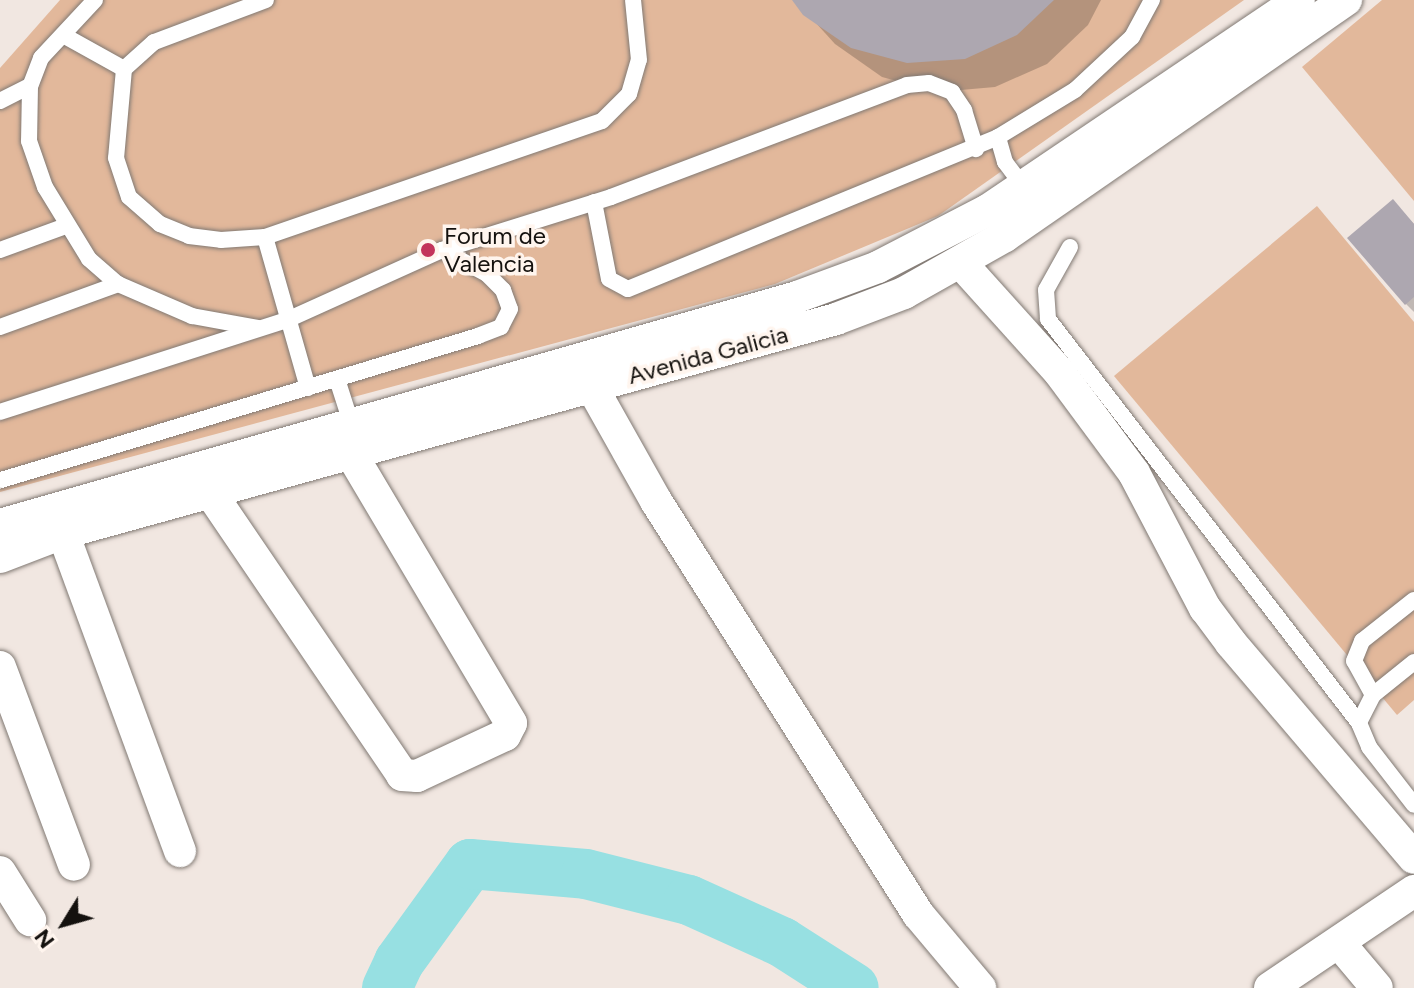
<!DOCTYPE html>
<style>
body{margin:0}
#map{position:relative;width:1414px;height:988px;overflow:hidden;background:#f1e7e1;font-family:Figtree,sans-serif}
div>[style]{position:absolute}
[style*='--x']{left:calc(var(--x)*1px);top:calc(var(--y)*1px);width:calc(var(--w)*1px);rotate:calc(var(--a)*1deg)}
.green>*{inset:0;background:#e2b89b}
.shadow>*{inset:0;background:#0003}
.river>*{height:50px;margin:-25px;padding:0 25px;transform-origin:25px;border-radius:25px;background:#97e0e2}
.building>*{inset:0;background:#ada7b0}
.roads{filter:drop-shadow(0 0 2px #817973) drop-shadow(0 0 2px #817973)}
.lane>*{height:16px;margin:-8px;padding:0 8px;transform-origin:8px;border-radius:8px;background:#fff}
.street>*{height:32px;margin:-16px;padding:0 16px;transform-origin:16px;border-radius:16px;background:#fff}
.dots>*{width:22px;height:22px;translate:-50% -50%;box-sizing:border-box;border:4px solid #fff5ee;border-radius:50%}
span{translate:-50% -50%;white-space:nowrap;text-align:center;line-height:1.15;-webkit-text-stroke:7px #fff5ee;paint-order:stroke}
.poi-label{font-size:24px;color:#14110e}
.left{translate:0 -50%;text-align:left}
.street-label{font-size:24px;color:#14110e}
.north{position:absolute;left:24px;top:884px;width:80px;height:80px;-webkit-text-stroke:6px #fff5ee;paint-order:stroke;rotate:233deg;font-size:22px;font-weight:700;line-height:32px;text-align:center;color:#14110e}
.north::after{content:'';display:block;margin:auto;width:28px;height:36px;background:#14110e;clip-path:polygon(50% 0,100% 100%,50% 72%,0 100%)}
</style>
<div id="map">
<div class="green">
<i style="clip-path:polygon(60px 0,1244px 0,938px 216px,775px 284px,0 492px,0 68px)"></i>
<i style="clip-path:polygon(1382px 0,1414px 0,1414px 201px,1302px 67px)"></i>
<i style="clip-path:polygon(1317px 206px,1414px 322px,1414px 700px,1397px 715px,1114px 376px)"></i>
</div>
<div class="shadow">
<i style="clip-path:polygon(795px 0,1101px 0,1088px 25px,1047px 64px,995px 87px,938px 92px,882px 77px,835px 44px)"></i>
<i style="clip-path:polygon(1393px 201px,1414px 224px,1414px 312px,1406px 304px)"></i>
</div>
<div class="river">
<i style="--x:387;--y:988;--w:29;--a:-65"></i>
<i style="--x:399;--y:962;--w:121;--a:-54.1"></i>
<i style="--x:470;--y:864;--w:116;--a:4.9"></i>
<i style="--x:586;--y:874;--w:106;--a:14.2"></i>
<i style="--x:689;--y:900;--w:102;--a:24.3"></i>
<i style="--x:782;--y:942;--w:85;--a:32.6"></i>
</div>
<div class="building">
<i style="clip-path:polygon(792px 0,1054px 0,1017px 35px,965px 59px,907px 63px,851px 48px,803px 15px)"></i>
<i style="clip-path:polygon(1393px 199px,1414px 224px,1414px 297px,1405px 305px,1347px 238px)"></i>
</div>
<div class="roads">
<div class="lane">
<i style="--x:95;--y:0;--w:79;--a:133"></i>
<i style="--x:41;--y:58;--w:30;--a:111"></i>
<i style="--x:30;--y:86;--w:55;--a:91"></i>
<i style="--x:29;--y:141;--w:49;--a:70.8"></i>
<i style="--x:45;--y:187;--w:84;--a:58.6"></i>
<i style="--x:89;--y:259;--w:38;--a:41"></i>
<i style="--x:118;--y:284;--w:81;--a:23.4"></i>
<i style="--x:192;--y:316;--w:68;--a:10.2"></i>
<i style="--x:266;--y:0;--w:120;--a:159.4"></i>
<i style="--x:154;--y:42;--w:40;--a:138"></i>
<i style="--x:124;--y:69;--w:89;--a:95.1"></i>
<i style="--x:116;--y:158;--w:41;--a:71.6"></i>
<i style="--x:129;--y:197;--w:41;--a:41.1"></i>
<i style="--x:160;--y:224;--w:31;--a:22"></i>
<i style="--x:189;--y:236;--w:32;--a:7"></i>
<i style="--x:221;--y:240;--w:44;--a:-3.9"></i>
<i style="--x:265;--y:237;--w:157;--a:74.1"></i>
<i style="--x:63;--y:35;--w:70;--a:29.1"></i>
<i style="--x:0;--y:101;--w:34;--a:-27"></i>
<i style="--x:1023;--y:186;--w:30;--a:-127"></i>
<i style="--x:1005;--y:162;--w:26;--a:-106"></i>
<i style="--x:998;--y:137;--w:90;--a:-31.4"></i>
<i style="--x:1075;--y:90;--w:78;--a:-42.9"></i>
<i style="--x:1132;--y:37;--w:42;--a:-61.6"></i>
<i style="--x:594;--y:202;--w:78;--a:79"></i>
<i style="--x:609;--y:279;--w:21;--a:28"></i>
<i style="--x:628;--y:289;--w:400;--a:-22.3"></i>
<i style="--x:265;--y:237;--w:356;--a:-19"></i>
<i style="--x:602;--y:121;--w:38;--a:-45"></i>
<i style="--x:629;--y:94;--w:35;--a:-74"></i>
<i style="--x:639;--y:60;--w:60;--a:-95.7"></i>
<i style="--x:1070;--y:247;--w:49;--a:119.2"></i>
<i style="--x:1046;--y:290;--w:29;--a:86"></i>
<i style="--x:1048;--y:319;--w:510;--a:52.41"></i>
<i style="--x:0;--y:250;--w:70;--a:-20"></i>
<i style="--x:442;--y:250;--w:177;--a:-17.4"></i>
<i style="--x:611;--y:197;--w:316;--a:-20.7"></i>
<i style="--x:907;--y:85;--w:22;--a:-5"></i>
<i style="--x:929;--y:83;--w:25;--a:21"></i>
<i style="--x:952;--y:92;--w:22;--a:56"></i>
<i style="--x:964;--y:110;--w:41;--a:72.9"></i>
<i style="--x:0;--y:327;--w:126;--a:-20"></i>
<i style="--x:337;--y:379;--w:49;--a:72.3"></i>
<i style="--x:0;--y:412;--w:301;--a:-17.8"></i>
<i style="--x:287;--y:320;--w:170;--a:-24.3"></i>
<i style="--x:442;--y:250;--w:51;--a:28.1"></i>
<i style="--x:487;--y:274;--w:23;--a:45"></i>
<i style="--x:503;--y:290;--w:20;--a:70"></i>
<i style="--x:510;--y:309;--w:20;--a:117"></i>
<i style="--x:501;--y:327;--w:25;--a:159"></i>
<i style="--x:478;--y:336;--w:499;--a:163.2"></i>
<i style="--x:1414;--y:662;--w:53;--a:141.2"></i>
<i style="--x:1373;--y:695;--w:31;--a:117"></i>
<i style="--x:1359;--y:723;--w:26;--a:67"></i>
<i style="--x:1369;--y:747;--w:73;--a:52.2"></i>
<i style="--x:1373;--y:695;--w:39;--a:-119"></i>
<i style="--x:1354;--y:661;--w:22;--a:-68"></i>
<i style="--x:1362;--y:641;--w:66;--a:-38.3"></i>
</div>
<div class="street">
<i style="--x:961;--y:263;--w:148;--a:48"></i>
<i style="--x:1060;--y:373;--w:124;--a:53.5"></i>
<i style="--x:1134;--y:473;--w:153;--a:62.3"></i>
<i style="--x:1205;--y:608;--w:44;--a:53.4"></i>
<i style="--x:1231;--y:643;--w:282;--a:49.6"></i>
<i style="--x:592;--y:387;--w:131;--a:60.7"></i>
<i style="--x:656;--y:501;--w:489;--a:57.6"></i>
<i style="--x:918;--y:914;--w:97;--a:50"></i>
<i style="--x:210;--y:492;--w:342;--a:55.8"></i>
<i style="--x:402;--y:775;--w:15;--a:4"></i>
<i style="--x:417;--y:776;--w:97;--a:-25"></i>
<i style="--x:505;--y:735;--w:13;--a:-63"></i>
<i style="--x:511;--y:723;--w:314;--a:-120.7"></i>
<i style="--x:0;--y:525;--w:829;--a:-15.96"></i>
<i style="--x:797;--y:297;--w:86;--a:-20.3"></i>
<i style="--x:878;--y:267;--w:124;--a:-27.4"></i>
<i style="--x:988;--y:210;--w:375;--a:-34"></i>
<i style="--x:63;--y:533;--w:339;--a:69.8"></i>
<i style="--x:0;--y:557;--w:67;--a:-20.9"></i>
<i style="--x:63;--y:533;--w:802;--a:-15.47"></i>
<i style="--x:836;--y:319;--w:73;--a:-20.9"></i>
<i style="--x:904;--y:293;--w:116;--a:-29.4"></i>
<i style="--x:1005;--y:236;--w:415;--a:-34.7"></i>
<i style="--x:0;--y:667;--w:211;--a:69.5"></i>
<i style="--x:0;--y:872;--w:57;--a:58"></i>
<i style="--x:1340;--y:944;--w:57;--a:49.9"></i>
<i style="--x:1270;--y:988;--w:174;--a:-34"></i>
</div>
</div>
<div class="dots">
<i style="left:428px;top:250px;background:#c3345c"></i>
</div>
<div class="poi-label">
<span class="left" style="left:444px;top:250px">Forum de<br>Valencia</span>
</div>
<div class="street-label">
<span style="left:708px;top:355px;rotate:-15deg">Avenida Galicia</span>
</div>
<div class="north">N</div>
</div>
